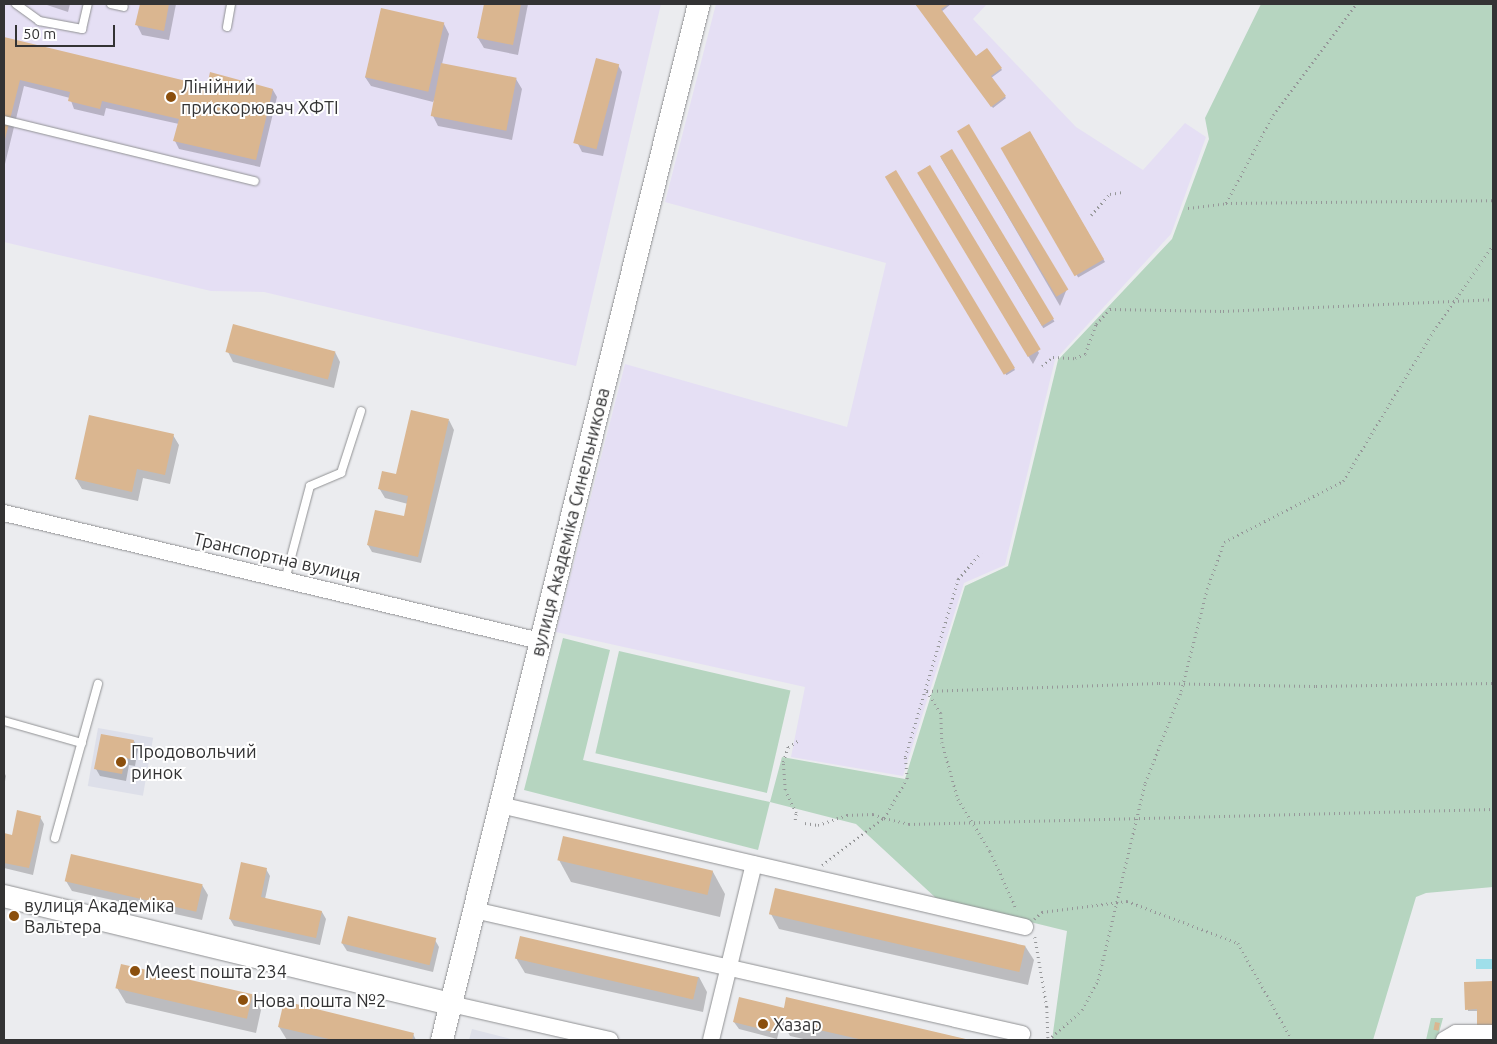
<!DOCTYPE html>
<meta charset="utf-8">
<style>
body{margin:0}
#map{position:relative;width:1497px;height:1044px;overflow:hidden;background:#ebecef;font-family:Ubuntu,sans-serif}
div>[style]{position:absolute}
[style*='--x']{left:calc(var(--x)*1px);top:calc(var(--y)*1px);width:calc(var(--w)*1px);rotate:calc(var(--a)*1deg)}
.built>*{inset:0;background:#dddfe9;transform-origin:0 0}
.industrial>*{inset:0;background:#e5dff4}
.green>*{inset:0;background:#b6d5c0;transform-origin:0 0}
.water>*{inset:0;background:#9fdfea;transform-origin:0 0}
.shadow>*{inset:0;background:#0003;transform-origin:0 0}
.building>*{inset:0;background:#dab690;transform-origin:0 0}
.path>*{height:2.5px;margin-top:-1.25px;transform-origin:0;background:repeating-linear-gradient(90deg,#969799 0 1px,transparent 0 5px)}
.roads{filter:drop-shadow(0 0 1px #909193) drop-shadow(0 0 1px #909193)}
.lane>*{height:8px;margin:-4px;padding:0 4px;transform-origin:4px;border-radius:4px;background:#fff}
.street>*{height:16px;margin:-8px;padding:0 8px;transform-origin:8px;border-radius:8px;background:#fff}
.secondary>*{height:22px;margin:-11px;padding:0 11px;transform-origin:11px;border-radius:11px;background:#fff}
.dots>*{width:14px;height:14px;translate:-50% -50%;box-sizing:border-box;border:2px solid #fff;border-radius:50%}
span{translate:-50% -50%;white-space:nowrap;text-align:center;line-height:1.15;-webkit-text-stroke:4px #fff;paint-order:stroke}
.poi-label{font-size:18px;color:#333334}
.left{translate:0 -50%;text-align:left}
.street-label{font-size:18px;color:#333334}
.frame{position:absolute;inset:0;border:5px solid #333334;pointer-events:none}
.scale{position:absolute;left:15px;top:25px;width:100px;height:22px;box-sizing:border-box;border:2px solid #333334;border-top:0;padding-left:6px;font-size:15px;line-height:18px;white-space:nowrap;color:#333334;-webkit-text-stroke:4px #fff;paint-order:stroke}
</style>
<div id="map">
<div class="built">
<i style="left:98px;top:728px;width:56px;height:59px;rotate:10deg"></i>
<i style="clip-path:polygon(472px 1029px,515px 1040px,469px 1040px)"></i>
</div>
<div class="industrial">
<i style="clip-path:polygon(4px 4px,661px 4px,576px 366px,264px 292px,211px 291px,4px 242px)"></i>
<i style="clip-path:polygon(716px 4px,987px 4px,973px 19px,1076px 127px,1143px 170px,1185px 123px,1206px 137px,1171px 234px,1055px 360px,1005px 565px,964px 583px,903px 776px,791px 757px,805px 687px,556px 632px,625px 364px,847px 427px,886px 263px,665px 202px)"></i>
</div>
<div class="green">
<i style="clip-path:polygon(1261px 4px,1493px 4px,1493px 887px,1426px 893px,1416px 897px,1373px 1040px,1052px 1040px,1067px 931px,937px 899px,856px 824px,770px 802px,758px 850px,524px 790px,563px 638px,610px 650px,583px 760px,770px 802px,782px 757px,905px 779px,965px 586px,1008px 566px,1058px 360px,1172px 239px,1209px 139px,1205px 118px)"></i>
<i style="left:619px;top:651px;width:176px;height:105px;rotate:13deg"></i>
<i style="clip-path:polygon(1431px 1018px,1443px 1018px,1437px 1040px,1426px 1040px)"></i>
</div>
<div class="water">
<i style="left:1476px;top:959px;width:17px;height:10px"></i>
</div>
<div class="shadow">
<i style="clip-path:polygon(44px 4px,70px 4px,68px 12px)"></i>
<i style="clip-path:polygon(141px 4px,176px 4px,169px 40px,142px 35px,137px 25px)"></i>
<i style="clip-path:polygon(485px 4px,528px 4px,518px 55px,484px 48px,478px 38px)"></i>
<i style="clip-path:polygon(916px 4px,951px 4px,941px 12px,976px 58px,987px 49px,1002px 70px,991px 78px,1006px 98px,993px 108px)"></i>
<i style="clip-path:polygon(444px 24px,449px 34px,442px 64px,516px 79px,522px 89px,512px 140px,438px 126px,433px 116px,436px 96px,433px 102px,371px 86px,365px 77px)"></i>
<i style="clip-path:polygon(4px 38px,208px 88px,273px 90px,277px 97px,260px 167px,179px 149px,175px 141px,179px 124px,106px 108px,104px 116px,74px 109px,70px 98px,24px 86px,4px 168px)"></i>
<i style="clip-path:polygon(618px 65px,622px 72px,603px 156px,582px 152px,578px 144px)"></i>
<i style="left:1030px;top:132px;width:150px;height:31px;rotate:60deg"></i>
<i style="clip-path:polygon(960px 134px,1066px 291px,1060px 306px)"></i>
<i style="left:952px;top:151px;width:199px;height:13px;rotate:59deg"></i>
<i style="clip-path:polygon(929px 166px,1039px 353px,1033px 364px,918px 173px)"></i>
<i style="left:896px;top:172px;width:231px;height:10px;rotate:59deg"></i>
<i style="clip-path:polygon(228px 352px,335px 352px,340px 362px,334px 388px,233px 362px)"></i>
<i style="clip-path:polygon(449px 420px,454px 430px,421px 563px,372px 552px,368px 545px,405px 518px,408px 504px,385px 498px,379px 488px,397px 476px)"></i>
<i style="clip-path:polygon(173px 435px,179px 445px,170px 484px,143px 478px,138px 501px,82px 489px,76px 479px)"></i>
<i style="clip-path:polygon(134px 741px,138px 749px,135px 766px,129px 765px,126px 781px,100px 776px,96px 769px)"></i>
<i style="clip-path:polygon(4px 772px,6px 776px,4px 787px)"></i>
<i style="clip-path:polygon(40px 817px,44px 824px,33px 875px,4px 868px,4px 835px,13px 837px)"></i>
<i style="clip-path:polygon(559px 860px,713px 872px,725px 894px,720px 917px,571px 882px)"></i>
<i style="clip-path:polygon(266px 869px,270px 876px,265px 899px,322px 912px,326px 919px,320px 945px,234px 926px,230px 919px)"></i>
<i style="clip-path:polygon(66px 881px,202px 885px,208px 895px,202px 920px,72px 891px)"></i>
<i style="clip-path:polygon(771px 914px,1025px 946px,1034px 960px,1028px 985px,779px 929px)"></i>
<i style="clip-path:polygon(435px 940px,439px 947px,433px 972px,347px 951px,342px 943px)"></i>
<i style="clip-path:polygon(516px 958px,699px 977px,707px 992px,703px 1012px,525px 973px)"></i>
<i style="clip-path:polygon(1493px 982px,1493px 1026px,1478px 1011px,1468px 1011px,1465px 983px)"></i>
<i style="clip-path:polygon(117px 988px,252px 995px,261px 1010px,256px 1033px,126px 1003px)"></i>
<i style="clip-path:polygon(787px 999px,968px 1040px,808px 1040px,790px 1036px,784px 1025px,784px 1028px,780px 1027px,777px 1039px,739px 1029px,734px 1022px,784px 1009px)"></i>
<i style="clip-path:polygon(279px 1027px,413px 1034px,416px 1040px,287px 1040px)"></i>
</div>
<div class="building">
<i style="clip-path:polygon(140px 4px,169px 4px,164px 31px,135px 25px)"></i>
<i style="clip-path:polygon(484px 4px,521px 4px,513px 45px,477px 38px)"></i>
<i style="clip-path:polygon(915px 4px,949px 4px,941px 9px,976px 56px,987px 48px,1002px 68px,991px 76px,1006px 96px,991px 107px)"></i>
<i style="left:381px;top:8px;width:65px;height:71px;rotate:13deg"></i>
<i style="clip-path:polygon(4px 37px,207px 86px,210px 72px,273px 89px,256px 160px,173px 141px,179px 119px,102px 101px,100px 109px,68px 101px,70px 92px,20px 80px,4px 143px)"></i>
<i style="left:596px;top:58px;width:24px;height:88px;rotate:15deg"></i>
<i style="left:441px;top:63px;width:77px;height:54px;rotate:11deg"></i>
<i style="left:969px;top:124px;width:193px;height:14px;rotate:59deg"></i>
<i style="left:1030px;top:131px;width:148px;height:34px;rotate:60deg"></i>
<i style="left:952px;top:149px;width:198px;height:14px;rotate:59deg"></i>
<i style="left:930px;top:165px;width:215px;height:15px;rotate:59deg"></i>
<i style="left:896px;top:170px;width:231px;height:13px;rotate:59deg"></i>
<i style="left:233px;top:324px;width:106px;height:29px;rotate:15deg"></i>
<i style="clip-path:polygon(411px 410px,449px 419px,418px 557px,367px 545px,375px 510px,404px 516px,408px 496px,378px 489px,382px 471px,396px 474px)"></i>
<i style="clip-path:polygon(89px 415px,174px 434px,165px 475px,137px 469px,132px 492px,75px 479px)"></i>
<i style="clip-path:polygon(101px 734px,134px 740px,131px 759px,125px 758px,122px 774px,94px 769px)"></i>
<i style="clip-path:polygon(17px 810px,41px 816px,29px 868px,4px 863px,4px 833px,12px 835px)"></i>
<i style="left:563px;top:836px;width:154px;height:25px;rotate:13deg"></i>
<i style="left:71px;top:854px;width:135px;height:28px;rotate:13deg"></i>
<i style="clip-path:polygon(241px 862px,267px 868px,261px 897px,322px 911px,316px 938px,229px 919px)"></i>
<i style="left:775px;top:888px;width:257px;height:27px;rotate:13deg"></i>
<i style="left:348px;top:916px;width:91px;height:28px;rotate:14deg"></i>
<i style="left:520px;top:936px;width:183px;height:23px;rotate:13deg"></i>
<i style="left:121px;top:964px;width:135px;height:25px;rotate:13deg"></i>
<i style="clip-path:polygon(1493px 981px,1493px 1025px,1477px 1026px,1477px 1009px,1465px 1010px,1464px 982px)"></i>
<i style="clip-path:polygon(739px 997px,784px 1008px,786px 997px,970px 1040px,863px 1040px,776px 1020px,773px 1032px,733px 1022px)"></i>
<i style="clip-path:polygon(284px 1001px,414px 1033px,412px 1040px,333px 1040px,278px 1027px)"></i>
<i style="left:1435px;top:1022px;width:5px;height:8px;rotate:11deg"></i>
</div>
<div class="path">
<i style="--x:1226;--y:203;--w:100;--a:-61.9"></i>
<i style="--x:1273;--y:115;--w:139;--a:-53.2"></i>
<i style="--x:1188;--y:208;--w:38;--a:-7"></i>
<i style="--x:1226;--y:203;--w:267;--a:-0.6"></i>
<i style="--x:1091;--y:215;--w:28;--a:-48"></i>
<i style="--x:1110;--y:194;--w:12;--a:-9"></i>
<i style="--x:1042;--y:366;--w:14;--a:-39"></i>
<i style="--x:1053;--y:357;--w:22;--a:3"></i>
<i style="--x:1075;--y:358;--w:11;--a:-22"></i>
<i style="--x:1085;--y:354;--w:32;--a:-70"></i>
<i style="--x:1096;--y:324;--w:21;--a:-47"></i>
<i style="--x:1110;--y:309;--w:113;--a:1"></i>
<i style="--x:1223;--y:311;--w:270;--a:-2.5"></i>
<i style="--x:927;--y:691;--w:232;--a:-2"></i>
<i style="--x:1159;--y:683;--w:157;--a:1.1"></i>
<i style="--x:1316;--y:686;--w:177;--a:-1"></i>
<i style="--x:927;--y:691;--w:26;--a:58"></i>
<i style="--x:941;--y:713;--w:29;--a:88"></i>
<i style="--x:942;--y:742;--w:59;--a:74.3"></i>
<i style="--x:958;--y:799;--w:61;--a:58.4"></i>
<i style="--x:990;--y:851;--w:65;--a:65.4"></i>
<i style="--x:795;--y:820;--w:7;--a:-82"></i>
<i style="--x:796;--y:813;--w:25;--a:-116"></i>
<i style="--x:785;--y:790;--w:28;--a:-94"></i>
<i style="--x:783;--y:762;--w:16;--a:-72"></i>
<i style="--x:788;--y:747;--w:13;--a:-32"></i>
<i style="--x:805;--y:823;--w:13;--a:9"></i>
<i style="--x:818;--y:825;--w:31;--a:-19"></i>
<i style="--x:847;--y:815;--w:26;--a:-2"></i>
<i style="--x:873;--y:814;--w:12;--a:20"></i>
<i style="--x:884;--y:818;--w:45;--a:-59.5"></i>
<i style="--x:907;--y:779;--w:22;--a:-95"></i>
<i style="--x:905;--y:757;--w:186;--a:-73.4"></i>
<i style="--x:958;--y:579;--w:35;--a:-49"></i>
<i style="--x:822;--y:865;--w:78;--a:-37.2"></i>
<i style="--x:884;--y:818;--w:26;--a:13"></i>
<i style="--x:909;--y:824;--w:584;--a:-1.47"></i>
<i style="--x:1034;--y:919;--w:11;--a:-41"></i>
<i style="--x:1042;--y:912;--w:86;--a:-7.4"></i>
<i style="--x:1127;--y:901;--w:119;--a:20.7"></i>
<i style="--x:1238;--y:943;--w:111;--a:60.9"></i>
<i style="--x:1035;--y:937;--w:71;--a:80.3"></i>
<i style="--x:1047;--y:1007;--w:33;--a:88"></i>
<i style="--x:1048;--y:1040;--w:45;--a:-41.4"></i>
<i style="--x:1082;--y:1010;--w:34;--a:-62"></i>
<i style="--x:1098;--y:980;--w:203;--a:-76.6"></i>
<i style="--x:1145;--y:783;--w:99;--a:-68.6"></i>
<i style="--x:1181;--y:691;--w:105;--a:-75.7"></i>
<i style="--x:1207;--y:589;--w:50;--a:-70.1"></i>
<i style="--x:1224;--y:542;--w:134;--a:-27.1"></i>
<i style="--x:1343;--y:481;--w:180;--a:-58.9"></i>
<i style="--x:1436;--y:327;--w:100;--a:-55.2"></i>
</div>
<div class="roads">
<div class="lane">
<i style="--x:16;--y:4;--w:29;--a:36"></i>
<i style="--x:39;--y:21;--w:44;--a:10.5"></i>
<i style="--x:82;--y:29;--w:26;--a:-77"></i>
<i style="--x:111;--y:4;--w:13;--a:13"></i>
<i style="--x:227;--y:27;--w:23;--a:-80"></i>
<i style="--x:4;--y:120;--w:258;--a:13.7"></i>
<i style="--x:285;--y:580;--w:97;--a:-75.1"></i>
<i style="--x:310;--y:486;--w:34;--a:-23"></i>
<i style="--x:341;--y:473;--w:65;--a:-72.1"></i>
<i style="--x:4;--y:721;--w:81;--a:15.8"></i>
<i style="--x:55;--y:838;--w:160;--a:-74.4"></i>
</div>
<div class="street">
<i style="--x:4;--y:513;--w:551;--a:13.43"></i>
<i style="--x:500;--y:805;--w:539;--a:13.08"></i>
<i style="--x:474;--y:910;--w:562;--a:12.75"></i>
<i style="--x:451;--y:1004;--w:163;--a:12.8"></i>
<i style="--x:711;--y:1040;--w:181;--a:-76.3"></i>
<i style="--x:1444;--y:1040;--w:14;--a:-30"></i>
<i style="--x:1456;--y:1033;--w:37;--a:0"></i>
</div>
<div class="secondary">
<i style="--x:4;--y:896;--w:460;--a:13.6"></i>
<i style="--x:442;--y:1040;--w:1067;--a:-76.07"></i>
</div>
</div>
<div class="dots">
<i style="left:171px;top:97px;background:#8b4f0d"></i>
<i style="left:121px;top:762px;background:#8b4f0d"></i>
<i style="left:14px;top:916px;background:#8b4f0d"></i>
<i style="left:135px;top:971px;background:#8b4f0d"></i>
<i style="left:243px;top:1000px;background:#8b4f0d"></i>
<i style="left:763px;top:1024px;background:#8b4f0d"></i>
</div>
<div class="poi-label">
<span class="left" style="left:181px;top:97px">Лінійний<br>прискорювач ХФТІ</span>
<span class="left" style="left:131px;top:762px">Продовольчий<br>ринок</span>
<span class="left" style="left:24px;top:916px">вулиця Академіка<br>Вальтера</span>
<span class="left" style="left:145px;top:971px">Meest пошта 234</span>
<span class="left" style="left:253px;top:1000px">Нова пошта №2</span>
<span class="left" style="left:773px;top:1024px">Хазар</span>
</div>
<div class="street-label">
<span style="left:570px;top:522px;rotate:-76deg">вулиця Академіка Синельникова</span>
<span style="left:277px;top:557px;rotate:13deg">Транспортна вулиця</span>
</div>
<div class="frame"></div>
<div class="scale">50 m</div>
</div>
